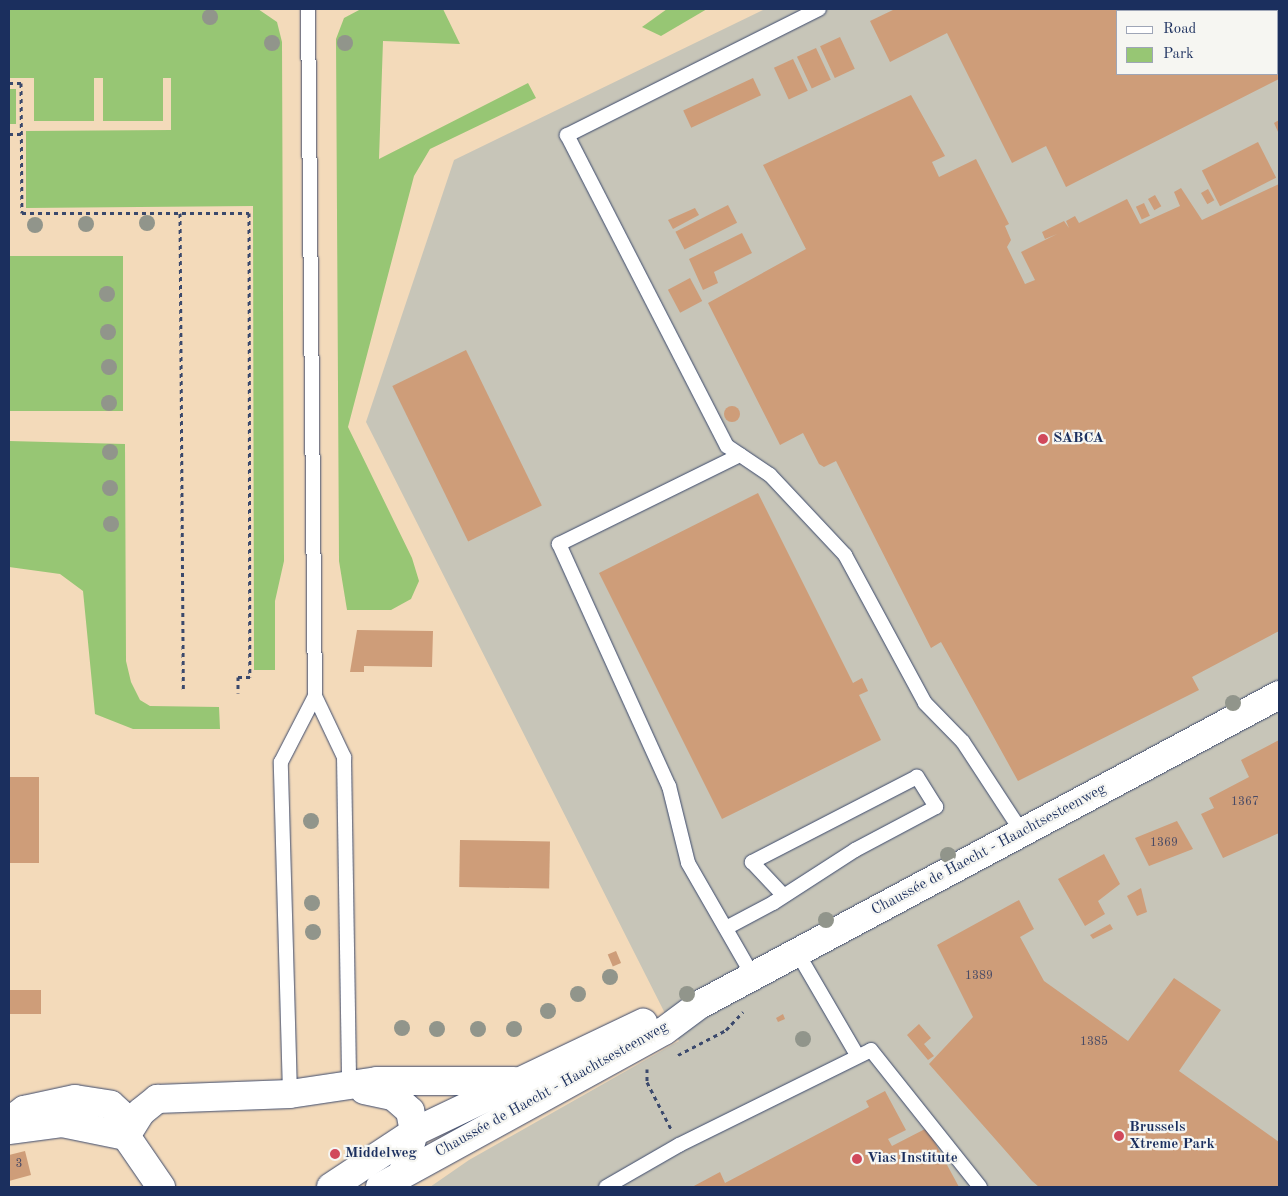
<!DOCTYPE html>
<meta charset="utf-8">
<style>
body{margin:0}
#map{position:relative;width:1288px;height:1196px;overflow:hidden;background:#f3daba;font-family:"Old Standard TT",serif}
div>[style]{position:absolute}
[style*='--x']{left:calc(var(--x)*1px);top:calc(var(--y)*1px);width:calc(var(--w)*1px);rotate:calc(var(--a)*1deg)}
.industrial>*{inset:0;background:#c7c5b8}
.green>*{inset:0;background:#97c674;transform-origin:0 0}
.building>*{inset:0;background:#ce9d79;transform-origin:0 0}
.round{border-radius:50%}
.path>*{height:3px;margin-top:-1.5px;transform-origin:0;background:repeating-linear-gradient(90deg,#3b496c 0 4px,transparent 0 8px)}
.roads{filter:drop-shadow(0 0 1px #3b496c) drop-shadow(0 0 1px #3b496c)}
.lane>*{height:14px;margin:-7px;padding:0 7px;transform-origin:7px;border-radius:7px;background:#fff}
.street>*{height:28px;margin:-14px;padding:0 14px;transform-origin:14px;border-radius:14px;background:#fff}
.secondary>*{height:28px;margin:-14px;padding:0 14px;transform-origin:14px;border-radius:14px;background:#fff}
.trees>*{width:16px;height:16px;margin:-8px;border-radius:50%;background:#91958b}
.dots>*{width:14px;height:14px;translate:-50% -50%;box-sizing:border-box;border:2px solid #f6f6f2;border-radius:50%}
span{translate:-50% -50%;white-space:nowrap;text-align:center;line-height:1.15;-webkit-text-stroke:4.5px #f6f6f2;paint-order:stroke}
.number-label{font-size:12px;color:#484a65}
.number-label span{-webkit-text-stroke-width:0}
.poi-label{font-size:15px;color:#1b2f5e;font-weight:700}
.left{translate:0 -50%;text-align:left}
.street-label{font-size:15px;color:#1b2f5e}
.frame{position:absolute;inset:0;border:10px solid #1b2f5e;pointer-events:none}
.legend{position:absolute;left:1116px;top:10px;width:162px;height:65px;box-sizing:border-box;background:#f6f6f2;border:1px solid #9ea6b7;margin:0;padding:6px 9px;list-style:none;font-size:15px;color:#1b2f5e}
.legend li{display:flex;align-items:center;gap:10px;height:25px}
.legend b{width:25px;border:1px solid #9ea6b7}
</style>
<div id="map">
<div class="industrial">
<i style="clip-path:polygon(evenodd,765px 9px,1279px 9px,1279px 1187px,430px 1187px,469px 1160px,679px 1041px,366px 422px,454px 160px,765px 9px,1117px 11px,1277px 11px,1277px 74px,1117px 74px,1117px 11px)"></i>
</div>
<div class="green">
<i style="clip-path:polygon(258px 9px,277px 22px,282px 42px,284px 561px,275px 601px,275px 670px,254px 670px,253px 206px,26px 208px,26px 131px,171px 130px,171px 78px,163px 78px,163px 121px,103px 121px,103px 78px,94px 78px,94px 121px,34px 121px,34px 78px,9px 78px,9px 10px)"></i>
<i style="clip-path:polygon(361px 9px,443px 9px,460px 44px,383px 41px,379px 159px,528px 83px,536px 98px,430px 149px,414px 176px,348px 427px,412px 558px,419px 581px,411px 599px,391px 610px,347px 610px,339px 561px,336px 39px,344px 18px)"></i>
<i style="clip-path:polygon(667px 9px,707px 9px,661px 36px,642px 27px)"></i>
<i style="left:9px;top:89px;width:7px;height:35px"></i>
<i style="left:123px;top:256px;width:155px;height:114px;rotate:90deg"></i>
<i style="clip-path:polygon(9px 441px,125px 444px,126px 661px,131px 682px,140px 700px,150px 706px,219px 707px,220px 729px,133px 729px,95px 714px,83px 591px,60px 574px,9px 567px)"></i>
</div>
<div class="building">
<i style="clip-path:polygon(895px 9px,1267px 9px,1117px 11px,1117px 74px,1277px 74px,1277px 29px,1279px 79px,1066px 187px,1046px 146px,1012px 163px,947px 33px,890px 62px,870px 21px)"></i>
<i style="left:840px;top:37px;width:35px;height:22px;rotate:65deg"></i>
<i style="left:816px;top:48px;width:35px;height:21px;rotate:65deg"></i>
<i style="left:793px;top:59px;width:35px;height:21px;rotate:65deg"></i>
<i style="left:753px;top:78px;width:19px;height:77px;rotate:65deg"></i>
<i style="clip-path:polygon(911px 95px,945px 156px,932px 162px,939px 177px,976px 159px,1009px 224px,1005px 226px,1011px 240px,1007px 247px,1025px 284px,1035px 280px,1021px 252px,1057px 234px,1045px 239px,1042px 232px,1064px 221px,1069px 228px,1066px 221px,1075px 216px,1079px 223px,1127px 199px,1140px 224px,1180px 206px,1174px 192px,1181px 188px,1202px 220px,1279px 184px,1279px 631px,1192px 677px,1199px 690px,1018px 781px,941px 642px,931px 648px,836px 461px,824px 467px,819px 464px,803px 433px,780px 445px,708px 303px,806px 249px,763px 165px)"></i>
<i style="clip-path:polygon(1279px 120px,1279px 134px,1274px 123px)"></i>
<i style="left:1258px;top:142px;width:40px;height:63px;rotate:63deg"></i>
<i style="left:1208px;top:189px;width:13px;height:8px;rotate:61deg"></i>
<i style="left:1155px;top:195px;width:13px;height:8px;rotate:61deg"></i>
<i style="left:1144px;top:203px;width:14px;height:9px;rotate:65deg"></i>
<i style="left:728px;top:205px;width:20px;height:59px;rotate:63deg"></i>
<i style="clip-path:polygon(695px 208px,699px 215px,673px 229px,668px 220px)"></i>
<i style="clip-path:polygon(742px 233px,752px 253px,714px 272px,718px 283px,703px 290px,689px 259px)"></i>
<i style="left:690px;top:278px;width:26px;height:25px;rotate:62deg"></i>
<i style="left:466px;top:350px;width:173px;height:82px;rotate:64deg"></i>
<i class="round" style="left:724px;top:406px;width:16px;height:16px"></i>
<i style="clip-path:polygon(758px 493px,853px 683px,862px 678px,868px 691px,859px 695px,881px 740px,722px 819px,599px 573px)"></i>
<i style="clip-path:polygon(357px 630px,433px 631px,432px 667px,364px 666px,364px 672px,350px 672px)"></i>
<i style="clip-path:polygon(1279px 740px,1279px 833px,1223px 858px,1201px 814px,1214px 808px,1209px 798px,1249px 777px,1241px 760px)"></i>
<i style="left:39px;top:777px;width:86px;height:30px;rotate:90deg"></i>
<i style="clip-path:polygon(1177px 821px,1193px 849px,1149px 866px,1135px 838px)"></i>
<i style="left:460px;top:840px;width:90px;height:47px;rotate:1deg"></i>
<i style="clip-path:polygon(1104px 854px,1120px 884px,1098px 901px,1105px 914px,1085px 926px,1058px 879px)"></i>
<i style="clip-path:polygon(1141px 888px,1147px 912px,1137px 916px,1127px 896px)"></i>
<i style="clip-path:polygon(1019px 900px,1034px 929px,1020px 937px,1044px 981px,1128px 1041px,1174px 978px,1221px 1010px,1179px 1071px,1279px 1142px,1279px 1187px,1039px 1187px,1032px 1181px,929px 1064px,973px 1017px,937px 945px)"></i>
<i style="clip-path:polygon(1110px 924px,1113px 929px,1093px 939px,1090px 935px)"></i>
<i style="left:616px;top:951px;width:13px;height:9px;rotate:67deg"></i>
<i style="left:9px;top:990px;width:32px;height:24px"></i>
<i style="clip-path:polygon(783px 1014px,785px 1019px,778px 1022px,776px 1018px)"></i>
<i style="clip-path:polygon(919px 1024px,931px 1038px,924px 1044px,934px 1056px,928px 1060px,907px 1035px)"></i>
<i style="clip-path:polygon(885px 1091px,906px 1130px,888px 1139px,892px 1146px,927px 1128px,959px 1187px,692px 1187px,720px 1172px,725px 1183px,869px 1107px,866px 1101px)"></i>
<i style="clip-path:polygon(25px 1151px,31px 1175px,9px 1181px,9px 1155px)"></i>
</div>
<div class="path">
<i style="--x:9;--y:83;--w:12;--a:0"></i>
<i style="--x:21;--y:83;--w:130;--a:89.6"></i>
<i style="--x:22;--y:213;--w:227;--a:0"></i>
<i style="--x:249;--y:213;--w:464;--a:89.9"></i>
<i style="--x:250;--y:677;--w:12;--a:180"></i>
<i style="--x:238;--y:677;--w:16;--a:90"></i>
<i style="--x:9;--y:134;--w:12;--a:0"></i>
<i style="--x:180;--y:213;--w:479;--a:89.6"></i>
<i style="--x:678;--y:1055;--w:54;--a:-27.5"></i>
<i style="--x:726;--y:1030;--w:25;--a:-47"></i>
<i style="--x:647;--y:1069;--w:13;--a:90"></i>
<i style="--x:647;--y:1082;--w:53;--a:62.9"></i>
</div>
<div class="roads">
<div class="lane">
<i style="--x:308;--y:9;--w:687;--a:89.42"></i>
<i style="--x:315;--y:696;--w:68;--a:64.6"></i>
<i style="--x:344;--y:757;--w:330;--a:89.1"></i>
<i style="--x:819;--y:9;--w:282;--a:153.4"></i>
<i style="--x:567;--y:135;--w:350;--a:62.8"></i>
<i style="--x:727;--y:446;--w:52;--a:34"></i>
<i style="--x:770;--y:475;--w:110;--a:46.8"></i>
<i style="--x:845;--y:555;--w:168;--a:61.6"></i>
<i style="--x:925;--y:703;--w:54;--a:45.7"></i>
<i style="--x:963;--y:742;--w:108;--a:56.8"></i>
<i style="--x:740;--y:455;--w:202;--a:153.8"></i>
<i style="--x:559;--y:544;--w:266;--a:65.6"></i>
<i style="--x:669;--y:786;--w:79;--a:76.1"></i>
<i style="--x:688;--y:863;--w:130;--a:60.1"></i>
<i style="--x:726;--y:928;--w:53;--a:-28"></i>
<i style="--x:773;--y:903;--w:98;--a:-32.9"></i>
<i style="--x:855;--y:850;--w:92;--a:-28"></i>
<i style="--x:936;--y:807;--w:36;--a:-122"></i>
<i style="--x:917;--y:777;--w:186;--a:152.7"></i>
<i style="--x:752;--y:862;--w:45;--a:46.8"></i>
<i style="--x:797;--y:952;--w:119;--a:59.8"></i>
<i style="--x:290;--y:1094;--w:332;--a:-91.6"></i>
<i style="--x:281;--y:762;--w:74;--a:-62.7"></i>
<i style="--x:606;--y:1187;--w:84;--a:-29.9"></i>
<i style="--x:679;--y:1145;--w:214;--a:-26.3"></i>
<i style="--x:871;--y:1050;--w:175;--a:51.5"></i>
</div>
<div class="street">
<i style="--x:364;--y:1090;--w:30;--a:12"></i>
<i style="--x:393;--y:1096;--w:23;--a:41"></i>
<i style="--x:410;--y:1111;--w:21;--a:79"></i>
<i style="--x:414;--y:1132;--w:41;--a:105.4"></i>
<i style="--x:9;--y:1121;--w:19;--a:-36"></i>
<i style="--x:24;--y:1110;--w:52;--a:-12.2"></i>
<i style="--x:75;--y:1099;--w:36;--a:9"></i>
<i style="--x:111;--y:1105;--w:15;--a:42"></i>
<i style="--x:122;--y:1115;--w:21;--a:79"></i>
<i style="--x:126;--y:1136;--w:62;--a:55.5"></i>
<i style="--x:9;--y:1130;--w:53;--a:-7.5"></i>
<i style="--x:62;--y:1123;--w:65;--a:11.5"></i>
<i style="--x:126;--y:1136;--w:28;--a:-58"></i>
<i style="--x:141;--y:1112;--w:21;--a:-39"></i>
<i style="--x:157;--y:1099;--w:133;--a:-2.2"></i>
<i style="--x:290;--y:1094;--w:88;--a:-8.5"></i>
<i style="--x:377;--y:1081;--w:137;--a:0"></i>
</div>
<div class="secondary">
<i style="--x:331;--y:1187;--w:100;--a:-33.5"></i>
<i style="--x:414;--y:1132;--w:254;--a:-25.5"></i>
<i style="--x:380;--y:1187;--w:324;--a:-28.8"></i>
<i style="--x:664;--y:1031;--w:44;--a:-36.6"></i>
<i style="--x:699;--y:1005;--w:658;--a:-28.12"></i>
</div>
</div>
<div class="trees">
<i style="left:210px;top:17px"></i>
<i style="left:272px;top:43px"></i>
<i style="left:345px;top:43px"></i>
<i style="left:147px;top:223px"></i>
<i style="left:86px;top:224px"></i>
<i style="left:35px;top:225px"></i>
<i style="left:107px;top:294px"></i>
<i style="left:108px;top:332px"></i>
<i style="left:109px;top:367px"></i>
<i style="left:109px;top:403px"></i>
<i style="left:110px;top:452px"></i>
<i style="left:110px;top:488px"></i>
<i style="left:111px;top:524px"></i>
<i style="left:1233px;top:703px"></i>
<i style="left:311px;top:821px"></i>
<i style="left:948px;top:855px"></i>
<i style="left:312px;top:903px"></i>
<i style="left:826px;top:920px"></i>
<i style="left:313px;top:932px"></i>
<i style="left:610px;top:977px"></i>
<i style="left:578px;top:994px"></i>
<i style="left:687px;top:994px"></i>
<i style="left:548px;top:1011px"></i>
<i style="left:402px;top:1028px"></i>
<i style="left:437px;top:1029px"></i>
<i style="left:478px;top:1029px"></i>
<i style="left:514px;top:1029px"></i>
<i style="left:803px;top:1039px"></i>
</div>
<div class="dots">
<i style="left:1043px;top:439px;background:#d1495b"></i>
<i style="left:1119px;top:1136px;background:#d1495b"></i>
<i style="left:335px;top:1154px;background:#d1495b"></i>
<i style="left:857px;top:1159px;background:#d1495b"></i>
</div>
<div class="number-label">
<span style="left:1245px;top:803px">1367</span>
<span style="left:1164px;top:844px">1369</span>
<span style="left:979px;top:977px">1389</span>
<span style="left:1094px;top:1043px">1385</span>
<span style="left:19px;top:1165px">3</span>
</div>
<div class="poi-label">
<span class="left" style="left:1053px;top:439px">SABCA</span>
<span class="left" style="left:1129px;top:1136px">Brussels<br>Xtreme Park</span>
<span class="left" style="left:345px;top:1154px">Middelweg</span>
<span class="left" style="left:867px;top:1159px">Vias Institute</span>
</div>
<div class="street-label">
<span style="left:989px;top:850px;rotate:-28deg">Chaussée de Haecht - Haachtsesteenweg</span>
<span style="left:552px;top:1090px;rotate:-29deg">Chaussée de Haecht - Haachtsesteenweg</span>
</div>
<div class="frame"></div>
<ul class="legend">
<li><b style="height:6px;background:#fff"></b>Road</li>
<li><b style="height:14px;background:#97c674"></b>Park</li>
</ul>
</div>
